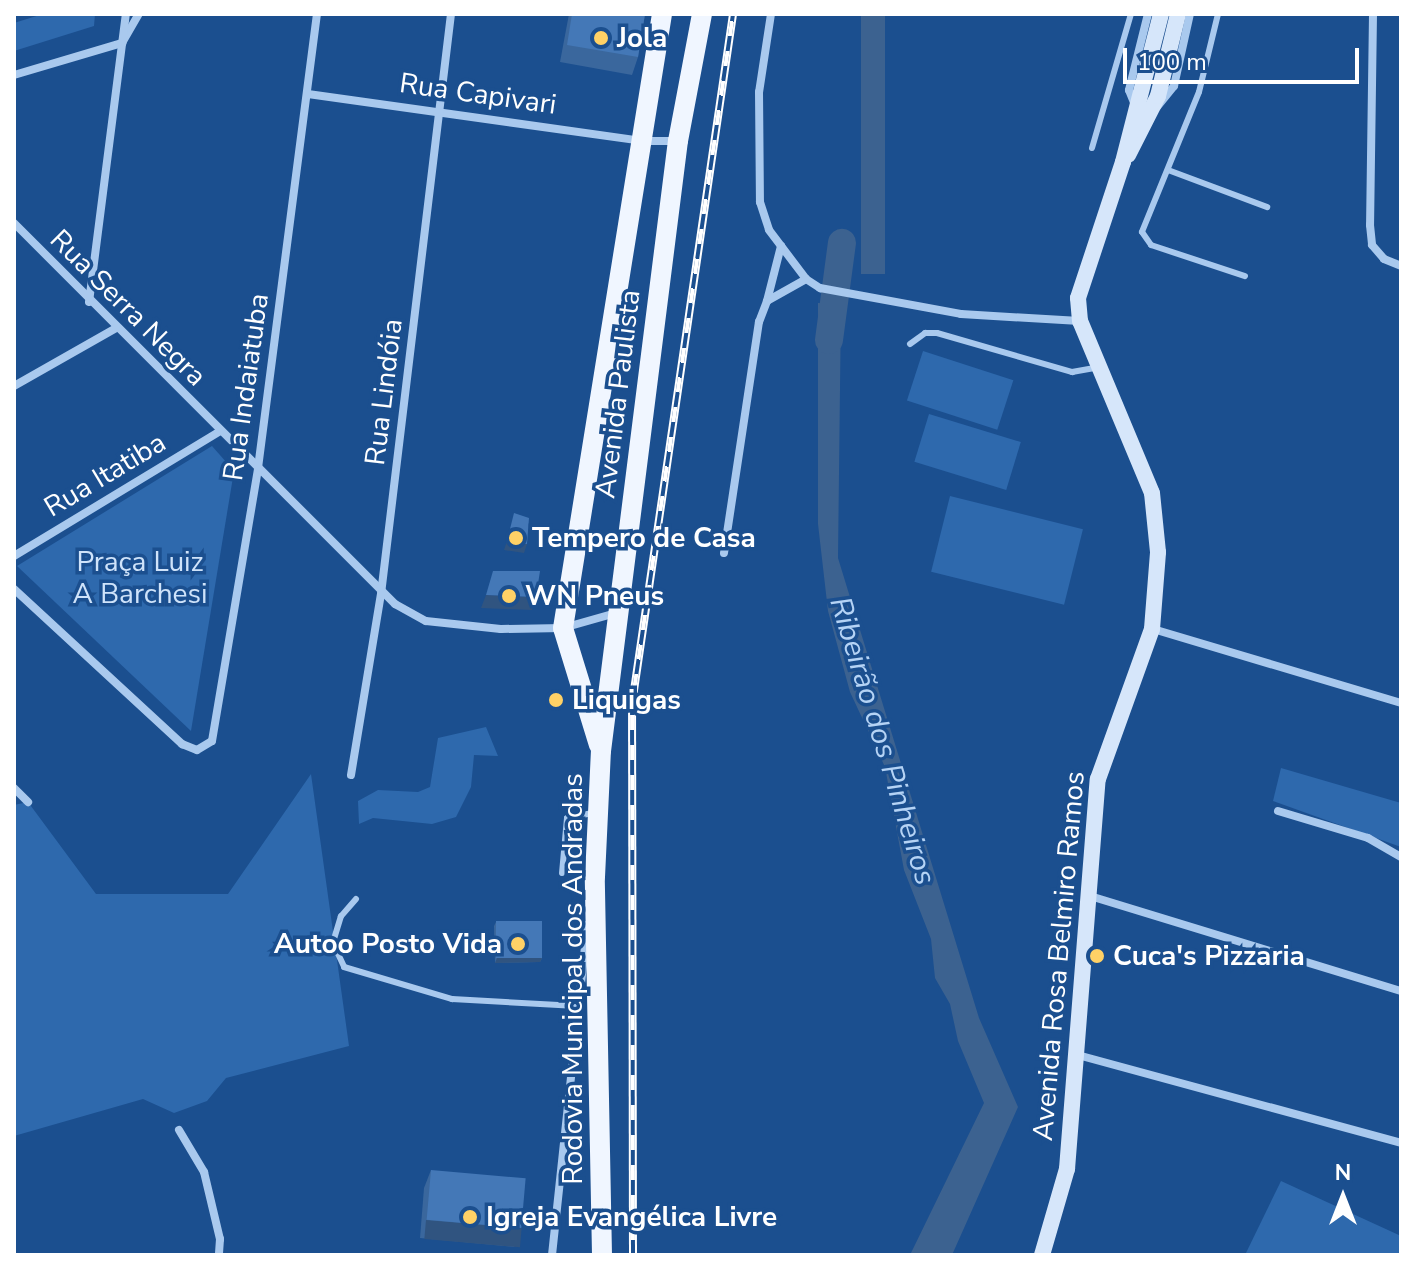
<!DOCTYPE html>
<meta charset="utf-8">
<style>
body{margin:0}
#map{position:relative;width:1415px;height:1269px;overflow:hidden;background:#1b4f8f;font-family:"Nunito Sans",sans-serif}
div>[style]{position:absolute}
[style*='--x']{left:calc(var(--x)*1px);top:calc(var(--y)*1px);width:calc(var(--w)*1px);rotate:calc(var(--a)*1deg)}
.green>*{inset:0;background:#2e69ad;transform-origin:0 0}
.water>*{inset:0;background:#3c6290;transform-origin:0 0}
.river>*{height:28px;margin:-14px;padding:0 14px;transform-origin:14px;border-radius:14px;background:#3c6290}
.lane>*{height:6px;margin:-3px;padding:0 3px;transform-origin:3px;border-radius:3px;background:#a9c9ee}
.street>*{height:8px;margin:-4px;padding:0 4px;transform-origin:4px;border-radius:4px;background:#a9c9ee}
.secondary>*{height:16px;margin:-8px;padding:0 8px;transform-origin:8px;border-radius:8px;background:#d6e6fa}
.primary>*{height:20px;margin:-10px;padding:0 10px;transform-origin:10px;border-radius:10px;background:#f0f6ff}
.rail>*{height:8px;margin-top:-4px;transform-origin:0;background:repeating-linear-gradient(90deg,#1b4f8f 0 15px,#fff 0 30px);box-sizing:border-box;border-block:2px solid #fff}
.wall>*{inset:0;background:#3a679d}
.shaded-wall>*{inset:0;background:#305480;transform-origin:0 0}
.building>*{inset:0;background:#4478b7;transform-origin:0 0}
.dots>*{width:22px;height:22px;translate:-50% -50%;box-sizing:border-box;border:4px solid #1b4f8f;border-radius:50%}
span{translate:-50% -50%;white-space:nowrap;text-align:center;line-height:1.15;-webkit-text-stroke:7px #1b4f8f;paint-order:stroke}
.poi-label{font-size:28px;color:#fff;font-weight:700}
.left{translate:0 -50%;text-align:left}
.right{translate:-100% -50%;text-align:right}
.street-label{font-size:28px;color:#fff}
.park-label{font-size:28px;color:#cfe3fa}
.water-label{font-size:30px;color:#b5d3f5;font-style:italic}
.frame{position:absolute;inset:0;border:16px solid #fff;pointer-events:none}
.north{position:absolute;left:1303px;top:1157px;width:80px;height:80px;-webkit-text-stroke:6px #1b4f8f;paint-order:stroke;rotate:0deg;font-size:22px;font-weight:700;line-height:32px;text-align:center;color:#fff}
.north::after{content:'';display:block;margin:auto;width:28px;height:36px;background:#fff;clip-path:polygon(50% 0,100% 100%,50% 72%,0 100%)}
.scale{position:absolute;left:1123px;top:48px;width:236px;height:36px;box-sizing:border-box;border:4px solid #fff;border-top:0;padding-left:10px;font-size:24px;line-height:28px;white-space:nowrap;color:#fff;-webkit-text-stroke:6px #1b4f8f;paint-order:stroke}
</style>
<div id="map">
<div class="green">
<i style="clip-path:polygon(43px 14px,95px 14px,94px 26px,14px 51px,14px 23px)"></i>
<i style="left:923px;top:351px;width:95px;height:52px;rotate:18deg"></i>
<i style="left:929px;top:414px;width:96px;height:50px;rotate:17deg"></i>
<i style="clip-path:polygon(212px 446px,234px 471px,191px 731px,17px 566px)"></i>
<i style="left:950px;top:496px;width:137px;height:78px;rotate:14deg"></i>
<i style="clip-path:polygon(486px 727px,498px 756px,474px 755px,471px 787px,456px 817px,432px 824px,373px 818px,359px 824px,358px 801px,378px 790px,418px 792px,430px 787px,438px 738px)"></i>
<i style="clip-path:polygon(1281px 768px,1401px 803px,1401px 847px,1273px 801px)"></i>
<i style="clip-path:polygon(311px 774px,349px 1046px,226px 1078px,207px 1101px,174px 1113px,143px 1099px,14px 1136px,14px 805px,28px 802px,96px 894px,228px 894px)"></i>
<i style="clip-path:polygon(1281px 1181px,1401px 1236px,1401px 1255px,1245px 1255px)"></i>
</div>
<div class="water">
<i style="left:861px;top:14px;width:24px;height:260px"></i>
<i style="clip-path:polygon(818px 303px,841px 304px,838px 558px,979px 1018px,1018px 1107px,952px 1255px,910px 1255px,984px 1103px,958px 1041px,950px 1004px,935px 978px,931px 939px,904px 870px,885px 767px,850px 692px,828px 611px,818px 524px)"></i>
</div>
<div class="river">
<i style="--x:829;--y:340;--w:98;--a:-82.4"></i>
</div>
<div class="lane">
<i style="--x:1218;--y:14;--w:80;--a:103.7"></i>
<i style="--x:1199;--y:92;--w:151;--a:112.2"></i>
<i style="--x:1142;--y:232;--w:16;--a:55"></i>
<i style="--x:1151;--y:245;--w:99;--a:18.3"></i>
<i style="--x:1092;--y:148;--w:140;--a:-73.8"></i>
<i style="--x:1168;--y:170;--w:106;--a:20.5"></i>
<i style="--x:910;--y:344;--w:19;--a:-36"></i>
<i style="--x:925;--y:333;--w:12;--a:0"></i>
<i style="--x:937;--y:333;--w:141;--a:16.1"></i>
<i style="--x:1072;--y:372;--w:27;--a:-10"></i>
<i style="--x:562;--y:873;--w:55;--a:-84.8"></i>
<i style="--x:567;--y:818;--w:26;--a:-11"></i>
<i style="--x:356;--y:899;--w:23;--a:131"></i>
<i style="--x:341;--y:916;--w:28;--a:107"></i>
<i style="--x:333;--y:943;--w:26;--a:65"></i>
<i style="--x:344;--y:967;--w:113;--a:16.5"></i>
<i style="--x:452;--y:999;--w:125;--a:3.2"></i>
</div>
<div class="street">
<i style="--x:771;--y:14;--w:79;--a:98.7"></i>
<i style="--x:759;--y:92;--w:110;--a:89.5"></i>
<i style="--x:760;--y:202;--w:29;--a:72"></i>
<i style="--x:769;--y:230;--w:61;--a:52.9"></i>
<i style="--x:806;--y:279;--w:17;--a:33"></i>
<i style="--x:820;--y:288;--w:143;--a:10.4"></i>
<i style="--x:961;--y:314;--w:119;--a:3.4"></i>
<i style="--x:1373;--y:14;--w:211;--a:90.8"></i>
<i style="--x:1370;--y:225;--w:20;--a:84"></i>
<i style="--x:1372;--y:245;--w:18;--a:49"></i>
<i style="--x:1384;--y:259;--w:18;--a:22"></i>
<i style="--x:14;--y:75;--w:113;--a:-16.5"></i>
<i style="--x:122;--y:43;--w:34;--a:-60"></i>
<i style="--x:308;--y:94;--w:337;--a:8"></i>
<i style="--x:642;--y:141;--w:35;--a:0"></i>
<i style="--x:1135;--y:105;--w:16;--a:-112"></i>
<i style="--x:1129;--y:90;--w:78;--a:-76"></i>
<i style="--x:1157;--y:107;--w:27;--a:-51"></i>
<i style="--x:1174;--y:86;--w:74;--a:-77.5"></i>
<i style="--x:14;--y:223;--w:539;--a:45"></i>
<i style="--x:395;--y:604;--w:35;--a:29"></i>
<i style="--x:426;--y:621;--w:75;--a:6.1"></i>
<i style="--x:501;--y:629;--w:62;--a:-0.9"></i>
<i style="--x:563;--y:628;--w:55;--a:-15.8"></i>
<i style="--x:767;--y:301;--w:57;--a:-75.7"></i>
<i style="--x:89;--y:302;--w:290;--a:-82.7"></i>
<i style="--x:14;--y:386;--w:117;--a:-29.6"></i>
<i style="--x:724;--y:553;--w:234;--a:-81.4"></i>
<i style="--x:759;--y:322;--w:22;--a:-69"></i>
<i style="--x:767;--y:301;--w:45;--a:-29.4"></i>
<i style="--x:14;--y:556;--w:240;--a:-31.2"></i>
<i style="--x:14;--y:589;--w:229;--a:42.7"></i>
<i style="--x:182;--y:744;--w:16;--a:22"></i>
<i style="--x:197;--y:750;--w:17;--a:-31"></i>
<i style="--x:212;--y:741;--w:277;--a:-80.4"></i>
<i style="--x:258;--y:468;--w:458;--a:-82.6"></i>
<i style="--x:1153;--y:629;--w:259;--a:16.6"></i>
<i style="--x:351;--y:775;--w:183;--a:-80.6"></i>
<i style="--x:381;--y:594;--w:584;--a:-83.12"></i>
<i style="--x:14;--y:788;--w:20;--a:45"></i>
<i style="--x:1278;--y:811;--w:94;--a:16.7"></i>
<i style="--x:1368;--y:838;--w:38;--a:30"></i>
<i style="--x:1090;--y:896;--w:325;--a:17"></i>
<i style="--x:1074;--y:1054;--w:339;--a:15.2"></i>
<i style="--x:179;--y:1130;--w:49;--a:59.2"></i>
<i style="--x:204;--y:1172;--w:69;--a:76.6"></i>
<i style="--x:220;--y:1239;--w:16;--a:94"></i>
<i style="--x:552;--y:1255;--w:332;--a:-83.9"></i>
</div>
<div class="secondary">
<i style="--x:1128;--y:155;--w:66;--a:-63"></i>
<i style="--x:1158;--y:96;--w:84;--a:-76.3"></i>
<i style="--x:1042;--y:1255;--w:90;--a:-73.8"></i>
<i style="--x:1067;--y:1169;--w:391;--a:-85.5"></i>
<i style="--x:1098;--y:779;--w:159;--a:-70.2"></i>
<i style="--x:1152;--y:629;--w:77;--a:-85.5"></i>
<i style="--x:1158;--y:552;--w:59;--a:-95.8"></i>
<i style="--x:1152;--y:493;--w:186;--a:-112.7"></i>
<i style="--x:1080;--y:321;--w:23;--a:-95"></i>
<i style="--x:1078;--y:298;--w:143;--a:-71.7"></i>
<i style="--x:1123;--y:162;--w:153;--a:-75.6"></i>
</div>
<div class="primary">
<i style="--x:599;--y:745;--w:122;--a:-107.1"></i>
<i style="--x:563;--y:628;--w:622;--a:-80.84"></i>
<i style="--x:602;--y:1255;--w:378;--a:-91.1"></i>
<i style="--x:595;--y:877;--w:126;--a:-87.3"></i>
<i style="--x:601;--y:751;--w:615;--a:-82.81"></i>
<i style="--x:678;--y:141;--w:129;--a:-79.3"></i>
</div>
<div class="rail">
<i style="--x:633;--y:1255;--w:551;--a:-90.1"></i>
<i style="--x:632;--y:704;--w:697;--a:-81.67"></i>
</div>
<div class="wall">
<i style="clip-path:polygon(569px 14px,645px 14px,638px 57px,632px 75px,560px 62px)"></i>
<i style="clip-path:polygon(496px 922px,542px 958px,540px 962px,495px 963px,494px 926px)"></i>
<i style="clip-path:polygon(431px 1170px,515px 1247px,420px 1238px,424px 1188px)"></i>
</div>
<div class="shaded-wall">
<i style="clip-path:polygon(507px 541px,527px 544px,524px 553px,504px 550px)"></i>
<i style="clip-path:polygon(486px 595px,536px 597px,532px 610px,481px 608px)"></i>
<i style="clip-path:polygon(497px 958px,542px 958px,540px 962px,495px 963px)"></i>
<i style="left:426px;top:1220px;width:96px;height:19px;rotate:5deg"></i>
</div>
<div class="building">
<i style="clip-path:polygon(572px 14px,645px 14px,638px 57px,567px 45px)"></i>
<i style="clip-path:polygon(514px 513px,529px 518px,527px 544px,507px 541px)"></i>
<i style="clip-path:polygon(493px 571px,540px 571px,536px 597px,486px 595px)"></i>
<i style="left:542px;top:921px;width:37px;height:46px;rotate:90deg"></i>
<i style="left:431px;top:1170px;width:95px;height:50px;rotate:5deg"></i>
</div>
<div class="dots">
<i style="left:601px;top:38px;background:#ffd166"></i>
<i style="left:516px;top:538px;background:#ffd166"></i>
<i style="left:509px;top:596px;background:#ffd166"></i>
<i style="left:556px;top:700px;background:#ffd166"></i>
<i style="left:518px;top:944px;background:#ffd166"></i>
<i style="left:1097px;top:956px;background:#ffd166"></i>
<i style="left:470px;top:1217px;background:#ffd166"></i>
</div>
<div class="poi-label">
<span class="left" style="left:617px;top:38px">Jola</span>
<span class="left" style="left:532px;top:538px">Tempero de Casa</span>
<span class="left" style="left:525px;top:596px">WN Pneus</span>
<span class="left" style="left:572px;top:700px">Liquigas</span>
<span class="right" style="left:502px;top:944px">Autoo Posto Vida</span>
<span class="left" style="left:1113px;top:956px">Cuca's Pizzaria</span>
<span class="left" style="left:486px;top:1217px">Igreja Evangélica Livre</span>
</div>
<div class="street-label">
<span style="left:478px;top:94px;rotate:8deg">Rua Capivari</span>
<span style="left:128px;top:308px;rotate:45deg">Rua Serra Negra</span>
<span style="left:246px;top:387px;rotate:-82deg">Rua Indaiatuba</span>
<span style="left:384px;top:392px;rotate:-83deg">Rua Lindóia</span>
<span style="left:618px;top:394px;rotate:-83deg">Avenida Paulista</span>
<span style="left:105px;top:475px;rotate:-31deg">Rua Itatiba</span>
<span style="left:1059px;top:956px;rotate:-85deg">Avenida Rosa Belmiro Ramos</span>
<span style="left:573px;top:979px;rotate:-90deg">Rodovia Municipal dos Andradas</span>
</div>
<div class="park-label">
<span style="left:140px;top:578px">Praça Luiz<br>A Barchesi</span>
</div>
<div class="water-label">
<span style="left:882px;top:741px;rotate:73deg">Ribeirão dos Pinheiros</span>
</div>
<div class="frame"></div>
<div class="north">N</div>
<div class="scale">100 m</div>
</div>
